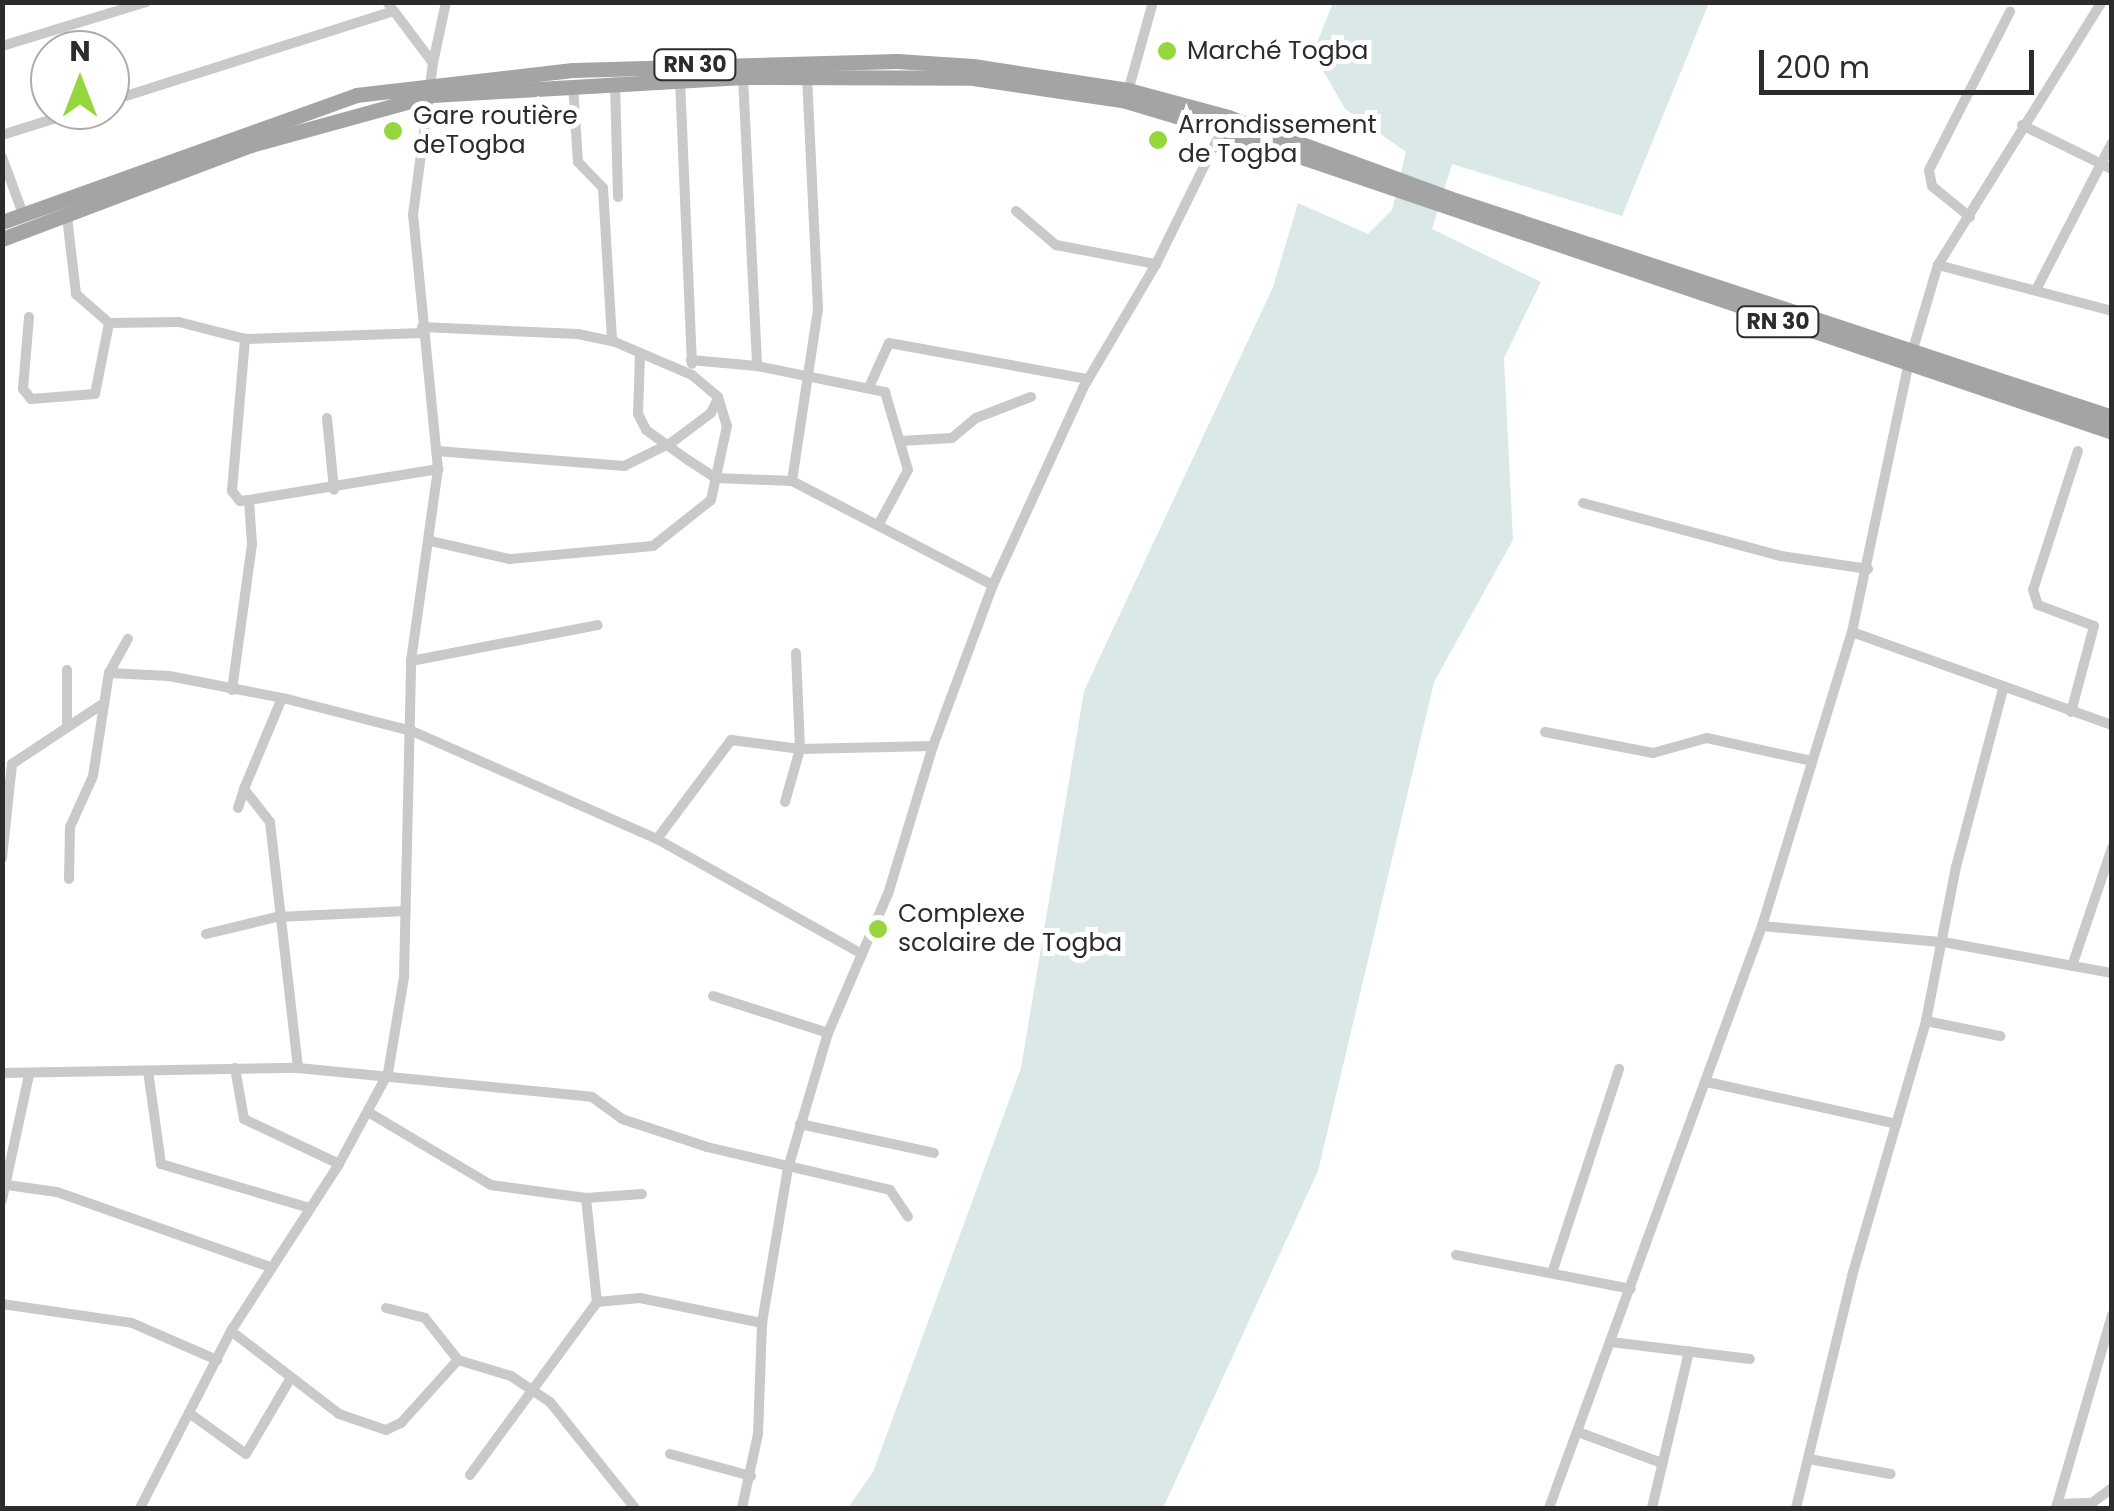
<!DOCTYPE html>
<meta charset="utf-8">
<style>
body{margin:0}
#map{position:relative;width:2114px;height:1511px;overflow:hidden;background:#fff;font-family:Poppins,sans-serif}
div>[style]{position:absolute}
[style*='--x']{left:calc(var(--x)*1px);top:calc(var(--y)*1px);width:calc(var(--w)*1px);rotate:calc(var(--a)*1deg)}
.green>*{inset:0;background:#dae9e8}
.minor>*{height:10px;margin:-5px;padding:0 5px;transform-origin:5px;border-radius:5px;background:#c9c9c9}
.primary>*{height:15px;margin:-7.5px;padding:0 7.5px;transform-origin:7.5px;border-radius:7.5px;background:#a4a4a4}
.dots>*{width:28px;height:28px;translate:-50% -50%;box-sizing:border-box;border:5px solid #fff;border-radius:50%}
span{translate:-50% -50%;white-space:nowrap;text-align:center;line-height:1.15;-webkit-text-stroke:10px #fff;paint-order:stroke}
.shield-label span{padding:2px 8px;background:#fff;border:2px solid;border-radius:8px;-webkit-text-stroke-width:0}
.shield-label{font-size:22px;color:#2c2c2c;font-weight:700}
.poi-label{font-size:25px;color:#2c2c2c}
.left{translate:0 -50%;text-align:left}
.frame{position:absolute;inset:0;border:5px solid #2c2c2c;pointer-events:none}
.north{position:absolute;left:30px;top:30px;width:100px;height:100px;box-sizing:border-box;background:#fff;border:2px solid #ababab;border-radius:50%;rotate:0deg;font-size:28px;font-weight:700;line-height:40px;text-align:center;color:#2c2c2c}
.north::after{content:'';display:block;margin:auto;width:35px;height:45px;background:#94d63b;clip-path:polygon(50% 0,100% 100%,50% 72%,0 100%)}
.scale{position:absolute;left:1759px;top:50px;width:275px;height:45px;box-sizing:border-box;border:5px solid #2c2c2c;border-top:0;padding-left:12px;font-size:30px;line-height:35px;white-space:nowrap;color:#2c2c2c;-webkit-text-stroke:8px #fff;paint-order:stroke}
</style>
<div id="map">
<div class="green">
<i style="clip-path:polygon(1333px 3px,1709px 3px,1622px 216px,1452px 164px,1432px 229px,1541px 282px,1504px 358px,1513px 540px,1434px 682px,1318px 1171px,1163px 1508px,848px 1508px,873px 1472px,1021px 1068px,1084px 691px,1273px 287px,1298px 203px,1368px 234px,1392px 210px,1406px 152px,1345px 109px,1313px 53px)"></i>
</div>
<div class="minor">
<i style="--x:2;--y:46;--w:151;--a:-17"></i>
<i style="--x:433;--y:63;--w:62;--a:-78"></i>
<i style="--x:743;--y:77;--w:289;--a:87.2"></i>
<i style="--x:680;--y:79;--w:285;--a:87.6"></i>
<i style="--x:615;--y:82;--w:115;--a:88.5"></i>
<i style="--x:573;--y:85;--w:77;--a:86.3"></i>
<i style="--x:578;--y:162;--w:36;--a:46"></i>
<i style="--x:603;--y:188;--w:153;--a:86.6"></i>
<i style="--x:1127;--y:95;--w:97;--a:-74.4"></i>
<i style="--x:110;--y:101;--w:297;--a:-17.6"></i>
<i style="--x:2022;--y:125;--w:100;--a:26.1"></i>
<i style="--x:2;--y:135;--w:84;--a:-17.4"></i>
<i style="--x:2;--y:157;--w:61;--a:69.8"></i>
<i style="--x:1016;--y:211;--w:52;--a:40.4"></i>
<i style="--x:1056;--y:245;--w:102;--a:10.8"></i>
<i style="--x:67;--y:217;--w:78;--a:83.3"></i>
<i style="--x:76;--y:294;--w:44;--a:41.3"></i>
<i style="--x:109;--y:323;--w:70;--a:-0.8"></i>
<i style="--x:179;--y:322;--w:68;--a:14.4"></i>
<i style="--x:245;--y:339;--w:178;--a:-1.9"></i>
<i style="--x:1970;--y:217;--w:49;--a:-140.8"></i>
<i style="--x:1932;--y:186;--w:16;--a:-101"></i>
<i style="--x:1929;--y:170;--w:178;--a:-62.9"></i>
<i style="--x:1938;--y:265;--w:180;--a:14.8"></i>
<i style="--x:2037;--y:288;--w:163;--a:-62.7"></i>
<i style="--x:29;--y:317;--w:72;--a:94.8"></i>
<i style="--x:23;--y:389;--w:13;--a:51"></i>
<i style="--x:31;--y:399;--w:64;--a:-4.5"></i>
<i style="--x:95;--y:394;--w:72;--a:-78.8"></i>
<i style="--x:422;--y:327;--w:156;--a:2.6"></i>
<i style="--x:578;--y:334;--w:38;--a:12"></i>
<i style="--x:615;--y:342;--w:84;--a:23.2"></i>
<i style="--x:692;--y:375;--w:34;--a:40"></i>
<i style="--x:718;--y:397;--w:30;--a:73"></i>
<i style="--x:727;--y:426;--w:76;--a:102.2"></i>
<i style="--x:711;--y:500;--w:74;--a:141.6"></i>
<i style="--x:653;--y:546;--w:145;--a:174.8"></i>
<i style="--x:509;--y:559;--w:80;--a:-167"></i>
<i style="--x:640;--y:354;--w:60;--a:91.9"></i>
<i style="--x:638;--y:414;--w:18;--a:63"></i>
<i style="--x:646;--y:430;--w:52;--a:35.5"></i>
<i style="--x:688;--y:460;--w:33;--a:33"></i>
<i style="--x:716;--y:478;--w:76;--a:2.3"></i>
<i style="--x:792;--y:481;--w:226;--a:27.4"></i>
<i style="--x:691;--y:360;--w:66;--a:5.2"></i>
<i style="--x:757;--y:366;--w:131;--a:11.5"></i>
<i style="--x:885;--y:392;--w:81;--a:73.6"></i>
<i style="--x:908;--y:470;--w:59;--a:118.3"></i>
<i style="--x:870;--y:385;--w:46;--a:-65.7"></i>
<i style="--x:889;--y:343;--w:202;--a:10.3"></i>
<i style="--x:327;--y:418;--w:72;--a:84.4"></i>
<i style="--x:900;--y:441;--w:52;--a:-3.3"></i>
<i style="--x:952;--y:438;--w:31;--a:-40"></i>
<i style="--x:976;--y:418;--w:59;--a:-20.9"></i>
<i style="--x:437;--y:451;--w:188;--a:4.6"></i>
<i style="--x:624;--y:466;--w:52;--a:-26.1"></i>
<i style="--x:671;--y:443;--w:50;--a:-36.9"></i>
<i style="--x:711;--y:413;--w:17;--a:-65"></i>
<i style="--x:792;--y:481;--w:174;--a:-81.4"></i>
<i style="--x:818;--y:309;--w:234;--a:-92.7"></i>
<i style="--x:249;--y:500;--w:192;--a:-9.3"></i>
<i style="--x:1583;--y:503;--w:205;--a:15"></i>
<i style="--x:1781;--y:556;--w:88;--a:8.5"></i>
<i style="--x:1852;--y:632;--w:276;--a:19.7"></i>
<i style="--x:411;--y:661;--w:190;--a:-10.9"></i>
<i style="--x:67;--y:670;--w:54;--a:90"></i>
<i style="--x:109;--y:673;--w:60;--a:2.9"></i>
<i style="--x:169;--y:676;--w:120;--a:11"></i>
<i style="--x:287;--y:699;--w:129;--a:14.4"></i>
<i style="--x:412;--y:731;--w:268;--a:23.8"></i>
<i style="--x:657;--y:839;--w:235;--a:29.3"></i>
<i style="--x:232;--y:690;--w:147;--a:-82.2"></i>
<i style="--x:252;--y:544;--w:44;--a:-93.9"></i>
<i style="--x:249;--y:500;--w:9;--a:174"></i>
<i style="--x:240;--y:501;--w:13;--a:-129"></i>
<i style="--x:232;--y:491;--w:153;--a:-85.1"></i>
<i style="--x:282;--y:698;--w:99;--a:112.7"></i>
<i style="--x:244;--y:789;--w:42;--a:51.8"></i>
<i style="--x:270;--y:822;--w:248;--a:83.5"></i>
<i style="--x:2071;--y:712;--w:89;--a:-75"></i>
<i style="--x:2094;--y:626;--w:60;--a:-159.4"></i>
<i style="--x:2038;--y:605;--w:16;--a:-108"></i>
<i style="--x:2033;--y:590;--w:146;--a:-72.1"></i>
<i style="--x:1545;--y:732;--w:110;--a:11"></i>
<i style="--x:1653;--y:753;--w:56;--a:-15.5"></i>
<i style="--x:1707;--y:738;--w:107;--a:12.4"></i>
<i style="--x:785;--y:802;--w:55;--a:-74.2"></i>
<i style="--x:800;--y:749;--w:96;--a:-92.4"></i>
<i style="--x:238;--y:808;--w:20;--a:-72"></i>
<i style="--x:657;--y:839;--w:124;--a:-53.2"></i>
<i style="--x:731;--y:740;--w:70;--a:7.4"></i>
<i style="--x:800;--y:749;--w:133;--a:-1.3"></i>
<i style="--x:2;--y:858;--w:95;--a:-83.9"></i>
<i style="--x:12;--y:764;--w:110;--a:-33.5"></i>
<i style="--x:69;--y:879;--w:52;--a:-88.9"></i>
<i style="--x:70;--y:827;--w:56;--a:-65.7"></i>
<i style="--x:93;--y:776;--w:104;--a:-81.2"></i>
<i style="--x:109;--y:673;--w:39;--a:-61"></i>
<i style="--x:1762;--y:926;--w:182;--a:5.1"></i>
<i style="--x:1943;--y:942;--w:172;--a:10.4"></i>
<i style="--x:206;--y:934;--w:73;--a:-13.5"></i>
<i style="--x:277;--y:917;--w:129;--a:-2.7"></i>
<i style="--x:2072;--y:966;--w:125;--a:-71.3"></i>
<i style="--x:713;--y:996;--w:121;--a:17.8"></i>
<i style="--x:1926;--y:1021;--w:76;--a:11.5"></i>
<i style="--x:235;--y:1068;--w:52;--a:80"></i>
<i style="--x:244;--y:1119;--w:105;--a:25.3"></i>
<i style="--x:148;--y:1071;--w:94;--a:82"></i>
<i style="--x:161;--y:1164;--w:155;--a:16.5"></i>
<i style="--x:2;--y:1073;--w:296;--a:-1"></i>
<i style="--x:298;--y:1068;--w:295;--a:5.6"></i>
<i style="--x:592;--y:1097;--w:37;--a:36"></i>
<i style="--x:622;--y:1119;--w:89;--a:18.2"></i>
<i style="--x:707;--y:1147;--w:188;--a:13.2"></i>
<i style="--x:890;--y:1190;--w:32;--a:56"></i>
<i style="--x:1707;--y:1082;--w:194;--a:12.5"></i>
<i style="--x:368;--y:1112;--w:143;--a:30.7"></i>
<i style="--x:491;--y:1185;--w:96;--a:7.8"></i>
<i style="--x:586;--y:1198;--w:56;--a:-4.1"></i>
<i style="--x:800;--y:1124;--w:137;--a:12.2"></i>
<i style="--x:7;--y:1185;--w:50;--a:8"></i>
<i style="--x:57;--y:1192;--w:226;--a:19.4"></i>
<i style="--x:586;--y:1198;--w:105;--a:84"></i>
<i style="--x:2;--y:1200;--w:128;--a:-77.8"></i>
<i style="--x:1456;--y:1255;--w:178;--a:11"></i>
<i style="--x:1552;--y:1273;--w:215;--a:-71.8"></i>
<i style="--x:2;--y:1304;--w:131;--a:8.3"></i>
<i style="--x:132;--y:1323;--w:93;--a:23.5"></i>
<i style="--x:386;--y:1308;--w:40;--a:14.4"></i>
<i style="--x:425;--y:1318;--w:53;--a:51.8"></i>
<i style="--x:458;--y:1360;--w:55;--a:16.8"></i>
<i style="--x:511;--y:1376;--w:47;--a:33.7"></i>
<i style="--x:550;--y:1402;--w:136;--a:51.3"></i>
<i style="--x:231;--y:1331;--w:136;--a:37.5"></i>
<i style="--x:339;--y:1414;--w:50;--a:18.8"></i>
<i style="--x:386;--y:1430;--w:17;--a:-25"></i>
<i style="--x:401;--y:1423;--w:85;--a:-47.9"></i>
<i style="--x:1611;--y:1342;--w:140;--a:7"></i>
<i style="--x:189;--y:1413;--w:70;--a:35.7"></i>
<i style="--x:246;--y:1454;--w:85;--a:-59.5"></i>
<i style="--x:1578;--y:1432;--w:90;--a:20.3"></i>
<i style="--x:670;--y:1454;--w:84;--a:15.2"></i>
<i style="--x:1809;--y:1459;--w:83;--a:10.4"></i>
<i style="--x:470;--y:1475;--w:215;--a:-53.7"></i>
<i style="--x:597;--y:1302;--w:43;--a:-5.3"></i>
<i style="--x:640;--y:1298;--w:125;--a:11.6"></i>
<i style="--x:2057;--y:1504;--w:35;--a:-2"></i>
<i style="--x:2092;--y:1503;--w:25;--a:-37"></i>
<i style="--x:140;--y:1508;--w:199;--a:-62.8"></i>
<i style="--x:231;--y:1331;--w:199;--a:-57.1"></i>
<i style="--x:339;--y:1164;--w:103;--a:-61.7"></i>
<i style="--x:388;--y:1073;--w:97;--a:-80.5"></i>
<i style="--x:404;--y:977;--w:316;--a:-88.7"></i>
<i style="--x:411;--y:661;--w:194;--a:-82"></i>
<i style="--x:438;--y:469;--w:255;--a:-95.6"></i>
<i style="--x:413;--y:215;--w:153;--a:-82.5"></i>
<i style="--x:433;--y:63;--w:76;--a:-127"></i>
<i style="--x:742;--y:1508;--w:76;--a:-77.8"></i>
<i style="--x:758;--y:1434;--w:111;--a:-87.9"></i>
<i style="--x:762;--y:1323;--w:157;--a:-80.5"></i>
<i style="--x:788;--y:1168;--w:141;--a:-73.5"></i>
<i style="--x:828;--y:1033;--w:151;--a:-66.7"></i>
<i style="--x:888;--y:894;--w:155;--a:-73.1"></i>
<i style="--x:933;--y:746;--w:172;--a:-69.6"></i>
<i style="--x:993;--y:585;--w:217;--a:-65.4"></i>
<i style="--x:1083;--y:388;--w:144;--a:-59.5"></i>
<i style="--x:1156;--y:264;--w:149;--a:-63.8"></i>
<i style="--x:1549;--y:1508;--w:620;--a:-69.9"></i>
<i style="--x:1762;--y:926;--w:307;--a:-73"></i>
<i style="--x:1852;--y:632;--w:272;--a:-78.1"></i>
<i style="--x:1908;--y:366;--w:105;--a:-73.5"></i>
<i style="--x:1938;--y:265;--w:310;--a:-58.1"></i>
<i style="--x:1652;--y:1508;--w:161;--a:-76.7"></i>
<i style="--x:1796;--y:1508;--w:239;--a:-76.4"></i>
<i style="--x:1852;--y:1276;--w:266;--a:-73.8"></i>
<i style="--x:1926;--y:1021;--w:157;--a:-79"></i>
<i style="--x:1956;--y:867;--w:184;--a:-75.2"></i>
<i style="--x:2056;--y:1508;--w:201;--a:-73.8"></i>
</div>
<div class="primary">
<i style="--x:2;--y:222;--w:376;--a:-19.7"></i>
<i style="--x:356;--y:95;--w:218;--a:-6.6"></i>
<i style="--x:573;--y:70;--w:324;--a:-1.6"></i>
<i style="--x:897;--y:61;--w:76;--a:3.8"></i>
<i style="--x:973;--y:66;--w:157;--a:8.8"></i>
<i style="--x:1128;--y:90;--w:104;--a:15.1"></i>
<i style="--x:1228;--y:117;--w:235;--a:20.1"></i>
<i style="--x:1449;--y:198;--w:698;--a:18.28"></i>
<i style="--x:2;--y:239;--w:266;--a:-20.7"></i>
<i style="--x:251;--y:145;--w:188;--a:-15.4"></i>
<i style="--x:432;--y:95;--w:312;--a:-3.3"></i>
<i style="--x:743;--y:77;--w:230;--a:0.2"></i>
<i style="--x:973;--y:78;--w:155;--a:8.5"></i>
<i style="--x:1126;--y:101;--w:100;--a:16.8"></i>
<i style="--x:1222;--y:130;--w:940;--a:18.74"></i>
</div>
<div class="dots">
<i style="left:1167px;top:51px;background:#94d63b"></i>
<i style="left:393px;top:131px;background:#94d63b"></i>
<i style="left:1158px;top:140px;background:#94d63b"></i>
<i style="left:878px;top:929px;background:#94d63b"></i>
</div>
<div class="shield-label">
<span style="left:695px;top:65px">RN 30</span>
<span style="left:1778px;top:322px">RN 30</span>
</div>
<div class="poi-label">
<span class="left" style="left:1187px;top:51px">Marché Togba</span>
<span class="left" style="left:413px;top:131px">Gare routière<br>deTogba</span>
<span class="left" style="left:1178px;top:140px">Arrondissement<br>de Togba</span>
<span class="left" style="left:898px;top:929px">Complexe<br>scolaire de Togba</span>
</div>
<div class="frame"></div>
<div class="north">N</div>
<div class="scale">200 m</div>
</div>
